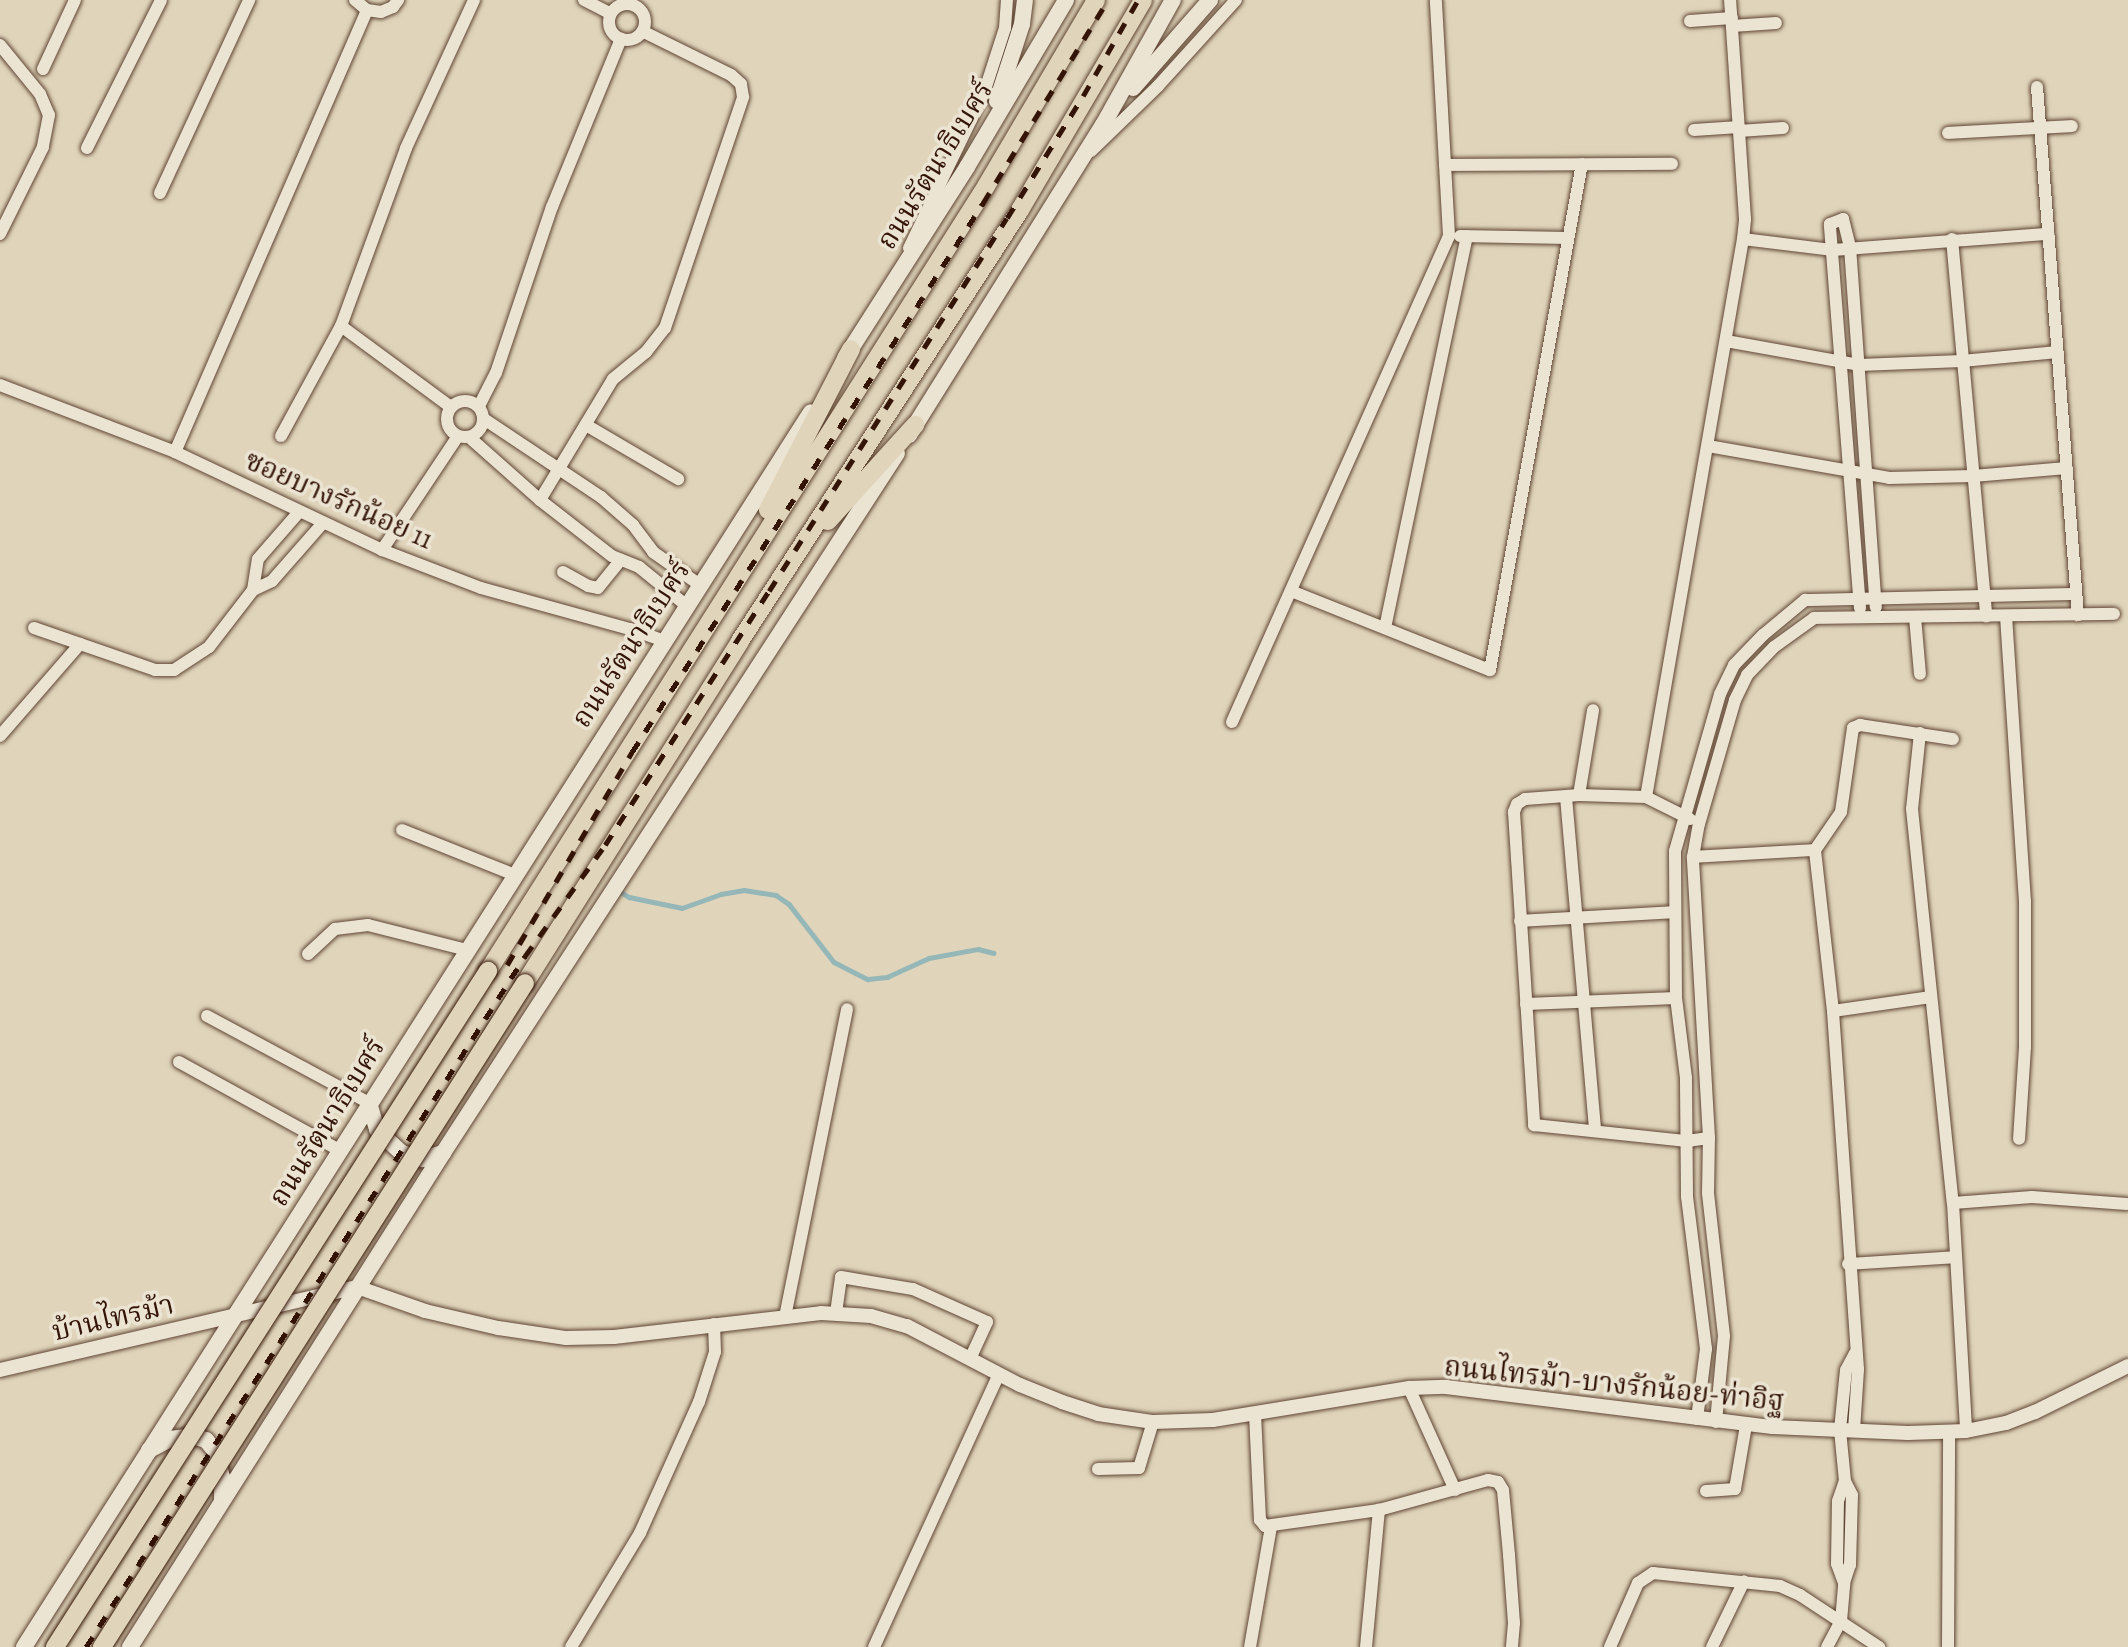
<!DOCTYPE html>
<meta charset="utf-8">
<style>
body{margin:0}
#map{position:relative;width:2128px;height:1647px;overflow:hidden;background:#e0d5bb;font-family:Alegreya,"Noto Serif Thai",serif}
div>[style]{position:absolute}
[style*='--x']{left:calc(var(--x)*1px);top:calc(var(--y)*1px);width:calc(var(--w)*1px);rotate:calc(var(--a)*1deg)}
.stream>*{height:4.5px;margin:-2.25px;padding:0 2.25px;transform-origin:2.25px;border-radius:2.25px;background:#96b7b8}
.roads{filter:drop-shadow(0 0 2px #5f4433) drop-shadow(0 0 2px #5f4433)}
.minor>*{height:12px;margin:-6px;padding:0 6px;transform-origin:6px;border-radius:6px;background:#ebe4d3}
.minor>.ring{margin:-6px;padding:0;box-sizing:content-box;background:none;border:12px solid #ebe4d3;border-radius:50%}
.tertiary>*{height:14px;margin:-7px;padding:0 7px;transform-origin:7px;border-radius:7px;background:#ebe4d3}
.secondary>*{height:16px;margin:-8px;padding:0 8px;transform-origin:8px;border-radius:8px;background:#ebe4d3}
.primary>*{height:18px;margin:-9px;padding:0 9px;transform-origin:9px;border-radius:9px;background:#e0d5bb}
.rail>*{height:4.5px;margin-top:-2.25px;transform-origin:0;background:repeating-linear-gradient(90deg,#341406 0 12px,transparent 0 24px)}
.bridges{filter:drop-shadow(0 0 2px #341406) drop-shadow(0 0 2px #341406)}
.primary-bridge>*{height:18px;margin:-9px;padding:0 9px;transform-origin:9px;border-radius:9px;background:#e0d5bb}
span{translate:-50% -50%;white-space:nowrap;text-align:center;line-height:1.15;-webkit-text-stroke:7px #ebe4d3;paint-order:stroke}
.street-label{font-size:28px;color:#341406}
</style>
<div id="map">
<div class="stream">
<i style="--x:619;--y:891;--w:12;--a:31"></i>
<i style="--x:629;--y:897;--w:54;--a:11.7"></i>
<i style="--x:682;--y:908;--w:41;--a:-19.7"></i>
<i style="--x:721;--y:894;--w:23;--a:-10"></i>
<i style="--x:744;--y:890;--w:32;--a:9"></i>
<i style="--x:776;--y:895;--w:16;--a:35"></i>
<i style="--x:789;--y:904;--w:73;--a:52.2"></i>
<i style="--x:834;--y:962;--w:38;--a:27"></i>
<i style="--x:868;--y:979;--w:19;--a:-6"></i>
<i style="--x:887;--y:977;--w:46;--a:-24.3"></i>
<i style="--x:929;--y:958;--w:50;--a:-10.4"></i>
<i style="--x:978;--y:949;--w:16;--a:14"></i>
</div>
<div class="roads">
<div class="minor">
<i style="--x:355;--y:0;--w:16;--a:40"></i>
<i style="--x:367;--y:10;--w:14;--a:8"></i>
<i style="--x:381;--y:12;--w:13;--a:-23"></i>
<i style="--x:393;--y:7;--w:9;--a:-54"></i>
<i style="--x:584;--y:0;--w:30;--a:27"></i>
<i class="ring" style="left:609px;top:4px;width:24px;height:24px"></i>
<i style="--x:1690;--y:21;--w:42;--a:-4.1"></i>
<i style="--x:1732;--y:26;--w:44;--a:-3.9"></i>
<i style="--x:0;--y:45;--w:63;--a:50.8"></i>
<i style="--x:40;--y:94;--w:23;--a:67"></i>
<i style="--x:49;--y:115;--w:33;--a:101"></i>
<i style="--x:43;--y:147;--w:97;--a:116.3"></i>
<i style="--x:43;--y:69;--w:76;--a:-65.1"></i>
<i style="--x:2037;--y:87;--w:530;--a:85.56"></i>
<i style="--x:1694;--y:130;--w:45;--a:-3.8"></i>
<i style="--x:1739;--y:131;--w:44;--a:-3.9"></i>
<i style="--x:1948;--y:133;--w:124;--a:-3.2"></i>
<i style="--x:87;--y:148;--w:165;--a:-63.4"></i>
<i style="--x:1091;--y:151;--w:93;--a:-44.1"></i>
<i style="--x:1158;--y:86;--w:116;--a:-47.8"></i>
<i style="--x:1445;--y:165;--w:227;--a:-0.3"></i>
<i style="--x:160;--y:193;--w:213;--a:-65.2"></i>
<i style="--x:1460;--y:236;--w:108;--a:1.1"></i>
<i style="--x:1743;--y:239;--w:91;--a:7"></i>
<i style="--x:1833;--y:250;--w:216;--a:-4.3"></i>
<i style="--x:1952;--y:239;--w:379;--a:84.8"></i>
<i style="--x:909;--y:248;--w:172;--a:-64.2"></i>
<i style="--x:984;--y:93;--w:68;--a:-72.1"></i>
<i style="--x:1005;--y:28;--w:28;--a:-86"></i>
<i style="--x:341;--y:326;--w:137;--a:36.4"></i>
<i style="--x:1726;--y:341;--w:135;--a:10.2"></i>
<i style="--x:1859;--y:365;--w:103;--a:-2.2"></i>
<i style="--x:1962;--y:361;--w:96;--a:-5.4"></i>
<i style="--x:0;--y:385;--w:187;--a:20.9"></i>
<i style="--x:175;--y:452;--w:229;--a:25.3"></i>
<i style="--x:382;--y:550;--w:106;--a:21"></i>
<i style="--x:481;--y:588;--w:155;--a:15.4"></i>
<i style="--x:630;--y:629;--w:36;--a:19"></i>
<i class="ring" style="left:447px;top:401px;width:24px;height:24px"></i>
<i style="--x:479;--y:406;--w:37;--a:-63"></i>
<i style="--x:496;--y:373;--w:175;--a:-71.4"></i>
<i style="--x:552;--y:207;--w:182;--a:-67.7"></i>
<i style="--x:484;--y:419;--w:141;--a:33.7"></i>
<i style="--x:601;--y:497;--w:43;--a:41.2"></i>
<i style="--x:633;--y:525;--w:34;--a:53"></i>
<i style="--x:653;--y:552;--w:57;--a:35.1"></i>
<i style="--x:586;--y:425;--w:107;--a:30.4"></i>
<i style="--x:281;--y:436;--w:125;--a:-61.4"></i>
<i style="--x:341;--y:326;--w:189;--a:-69.9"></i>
<i style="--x:406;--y:148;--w:163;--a:-65.3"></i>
<i style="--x:469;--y:437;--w:95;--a:41.6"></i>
<i style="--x:540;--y:500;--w:91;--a:37.9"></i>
<i style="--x:612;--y:556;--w:29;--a:22"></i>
<i style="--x:639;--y:567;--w:62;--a:39.1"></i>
<i style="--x:1708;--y:446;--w:184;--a:10"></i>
<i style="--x:1889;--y:478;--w:84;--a:-1.4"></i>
<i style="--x:1973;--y:476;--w:94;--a:-4.9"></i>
<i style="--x:175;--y:452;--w:482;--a:-66.5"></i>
<i style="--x:540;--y:500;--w:141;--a:-58.9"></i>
<i style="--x:613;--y:379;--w:43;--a:-39.3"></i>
<i style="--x:646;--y:352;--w:31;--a:-52"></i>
<i style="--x:665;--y:328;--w:244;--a:-71.3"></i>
<i style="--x:743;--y:97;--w:13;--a:-99"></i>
<i style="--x:741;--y:84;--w:13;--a:-138"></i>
<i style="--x:731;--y:75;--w:99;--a:-153.7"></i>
<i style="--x:382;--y:550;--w:137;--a:-56.3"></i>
<i style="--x:563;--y:572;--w:29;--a:29"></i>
<i style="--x:588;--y:586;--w:10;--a:11"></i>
<i style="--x:598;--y:588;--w:36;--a:-51"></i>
<i style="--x:253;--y:590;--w:31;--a:-81"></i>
<i style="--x:258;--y:559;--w:62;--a:-48.9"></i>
<i style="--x:1291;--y:591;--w:214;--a:21.7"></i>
<i style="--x:1490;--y:670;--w:514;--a:-79.7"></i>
<i style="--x:1860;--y:608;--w:385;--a:-94.5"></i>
<i style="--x:1830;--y:224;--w:14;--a:-21"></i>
<i style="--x:1843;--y:219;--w:29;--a:76"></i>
<i style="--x:1850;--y:247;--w:361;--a:85.9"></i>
<i style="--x:2006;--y:616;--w:286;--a:86.2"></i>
<i style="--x:2025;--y:901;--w:146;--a:90"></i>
<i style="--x:2025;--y:1047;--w:92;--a:93.7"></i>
<i style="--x:1915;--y:617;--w:57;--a:85"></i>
<i style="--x:34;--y:628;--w:128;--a:19.1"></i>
<i style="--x:155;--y:670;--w:19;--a:0"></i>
<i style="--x:174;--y:670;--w:42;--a:-33.3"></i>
<i style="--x:209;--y:647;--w:72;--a:-52.3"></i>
<i style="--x:253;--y:590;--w:21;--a:-25"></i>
<i style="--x:272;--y:581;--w:77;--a:-48.7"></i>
<i style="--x:1385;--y:628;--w:400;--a:-78.2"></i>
<i style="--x:1232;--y:722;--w:532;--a:-65.94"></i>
<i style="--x:1449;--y:236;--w:236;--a:-93.2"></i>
<i style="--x:1920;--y:733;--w:76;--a:96"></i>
<i style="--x:1912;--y:809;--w:396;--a:84.1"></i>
<i style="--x:1953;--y:1203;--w:228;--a:86.7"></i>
<i style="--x:0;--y:736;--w:122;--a:-49"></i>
<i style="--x:1579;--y:795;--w:86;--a:-80.6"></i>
<i style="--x:1566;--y:797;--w:333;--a:85"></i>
<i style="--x:1646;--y:797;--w:566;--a:-80.14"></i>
<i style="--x:1743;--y:239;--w:20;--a:-84"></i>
<i style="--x:1745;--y:219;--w:220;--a:-93.9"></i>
<i style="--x:1690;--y:819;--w:49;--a:-153.4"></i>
<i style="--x:1646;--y:797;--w:67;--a:-178.3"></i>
<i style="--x:1579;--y:795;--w:54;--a:175.8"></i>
<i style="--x:1525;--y:799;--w:9;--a:148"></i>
<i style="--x:1517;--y:804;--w:9;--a:111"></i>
<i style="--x:1514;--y:812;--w:314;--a:86.3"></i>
<i style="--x:1534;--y:1125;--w:154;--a:6"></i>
<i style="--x:1687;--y:1141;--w:22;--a:-8"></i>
<i style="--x:402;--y:830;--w:122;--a:21.7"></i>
<i style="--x:1693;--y:857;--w:122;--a:-3.3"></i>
<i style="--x:1520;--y:921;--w:155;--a:-3.3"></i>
<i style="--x:308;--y:954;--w:37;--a:-43"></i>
<i style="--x:335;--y:929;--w:33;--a:-7"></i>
<i style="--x:368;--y:925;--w:102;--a:14.2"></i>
<i style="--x:1526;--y:1004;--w:150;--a:-2.3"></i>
<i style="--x:1833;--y:1011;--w:99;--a:-8.1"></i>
<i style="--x:207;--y:1016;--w:184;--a:28.2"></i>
<i style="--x:179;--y:1062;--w:185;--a:28.8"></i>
<i style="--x:1953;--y:1203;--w:79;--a:-4.3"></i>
<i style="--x:2032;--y:1197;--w:95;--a:4.2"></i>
<i style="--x:1848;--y:1264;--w:108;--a:-3.7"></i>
<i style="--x:836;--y:1313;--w:36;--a:-82"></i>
<i style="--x:841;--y:1277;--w:73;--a:9.5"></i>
<i style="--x:913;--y:1289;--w:81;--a:24"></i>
<i style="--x:987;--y:1322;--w:41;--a:114.7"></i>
<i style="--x:785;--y:1317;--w:314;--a:-78.6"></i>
<i style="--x:1409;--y:1388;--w:112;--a:65.7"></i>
<i style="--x:1255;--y:1414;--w:106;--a:87.3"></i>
<i style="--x:1260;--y:1520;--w:8;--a:50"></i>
<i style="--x:1265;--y:1526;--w:115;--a:-8"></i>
<i style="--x:1379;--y:1510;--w:113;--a:-15.4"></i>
<i style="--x:1488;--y:1480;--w:10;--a:11"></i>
<i style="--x:1498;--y:1482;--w:9;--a:58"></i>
<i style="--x:1503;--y:1490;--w:65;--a:84.7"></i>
<i style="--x:1509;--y:1555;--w:68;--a:85.8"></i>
<i style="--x:1514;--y:1623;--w:24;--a:95"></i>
<i style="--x:1697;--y:1419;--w:71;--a:-82.7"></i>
<i style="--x:1706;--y:1349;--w:153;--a:-97.1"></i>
<i style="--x:1687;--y:1197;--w:119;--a:-90.5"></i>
<i style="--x:1686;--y:1078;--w:81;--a:-97.1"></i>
<i style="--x:1676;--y:998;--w:147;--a:-90.4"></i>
<i style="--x:1675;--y:851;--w:163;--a:-74"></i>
<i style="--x:1720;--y:694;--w:32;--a:-64"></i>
<i style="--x:1734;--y:665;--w:42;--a:-46"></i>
<i style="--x:1763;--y:635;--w:55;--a:-39.8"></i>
<i style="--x:1805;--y:600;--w:271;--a:-1.3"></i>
<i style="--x:1716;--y:1422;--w:86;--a:-84.7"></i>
<i style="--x:1724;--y:1336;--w:144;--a:-96.4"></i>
<i style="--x:1708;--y:1193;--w:55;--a:-89"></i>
<i style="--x:1709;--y:1138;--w:281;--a:-93.3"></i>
<i style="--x:1693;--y:857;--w:34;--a:-80"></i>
<i style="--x:1699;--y:824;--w:129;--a:-73.8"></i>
<i style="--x:1735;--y:700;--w:28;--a:-64"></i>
<i style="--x:1747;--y:675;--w:39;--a:-46"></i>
<i style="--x:1774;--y:647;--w:49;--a:-35.9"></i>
<i style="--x:1814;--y:618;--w:300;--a:-0.8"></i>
<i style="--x:1854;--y:1430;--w:61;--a:-86.2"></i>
<i style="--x:1858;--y:1369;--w:359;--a:-94"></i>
<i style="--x:1833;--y:1011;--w:162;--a:-96.4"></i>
<i style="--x:1815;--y:850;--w:46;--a:-55.6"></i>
<i style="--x:1841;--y:812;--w:85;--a:-81.9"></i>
<i style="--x:1853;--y:728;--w:8;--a:-23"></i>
<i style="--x:1860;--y:725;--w:94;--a:8.6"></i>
<i style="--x:1098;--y:1469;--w:41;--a:-1.4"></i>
<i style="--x:1139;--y:1468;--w:48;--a:-73.1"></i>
<i style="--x:1706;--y:1491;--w:29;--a:-4"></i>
<i style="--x:1735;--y:1489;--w:65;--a:-80.2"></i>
<i style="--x:1844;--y:1583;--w:20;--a:-110"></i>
<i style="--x:1837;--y:1564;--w:63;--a:-89.1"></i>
<i style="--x:1838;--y:1501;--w:21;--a:-71"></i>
<i style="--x:571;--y:1647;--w:133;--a:-58.8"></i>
<i style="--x:640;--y:1533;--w:144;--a:-65.8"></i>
<i style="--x:699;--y:1402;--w:52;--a:-72.3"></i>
<i style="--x:715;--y:1352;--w:28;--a:-92"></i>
<i style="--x:874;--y:1647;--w:300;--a:-65.4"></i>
<i style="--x:1250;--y:1647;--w:122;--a:-80.1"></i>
<i style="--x:1366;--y:1647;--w:138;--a:-84.6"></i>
<i style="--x:1610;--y:1647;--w:70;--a:-66.4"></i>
<i style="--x:1638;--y:1583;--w:18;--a:-34"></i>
<i style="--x:1653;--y:1573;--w:128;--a:5.8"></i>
<i style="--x:1780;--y:1586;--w:22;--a:24"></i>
<i style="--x:1800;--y:1595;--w:95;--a:33.4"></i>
<i style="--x:1712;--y:1647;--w:73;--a:-64.1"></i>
<i style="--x:1827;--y:1647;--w:30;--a:-62"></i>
<i style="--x:1841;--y:1621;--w:38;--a:-85"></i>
<i style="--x:1844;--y:1583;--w:19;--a:-72"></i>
<i style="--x:1850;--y:1565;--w:70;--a:-88.4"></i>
<i style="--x:1852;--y:1495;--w:16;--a:-117"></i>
<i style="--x:1845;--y:1481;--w:51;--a:-95.6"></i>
<i style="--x:1840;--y:1430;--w:60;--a:-84.3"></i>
<i style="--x:1846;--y:1370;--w:19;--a:-62"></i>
<i style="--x:1948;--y:1647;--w:215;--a:-89.7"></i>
</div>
<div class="tertiary">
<i style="--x:0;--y:1370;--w:367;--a:-13.1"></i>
<i style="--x:357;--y:1287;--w:72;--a:19.4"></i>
<i style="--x:425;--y:1311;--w:75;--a:13.1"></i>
<i style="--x:498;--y:1328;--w:69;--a:8.4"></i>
<i style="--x:566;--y:1338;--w:48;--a:-1.2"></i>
<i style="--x:614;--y:1337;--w:208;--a:-6.6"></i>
<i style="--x:821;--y:1313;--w:50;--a:3.4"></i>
<i style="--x:871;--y:1316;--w:37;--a:16"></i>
<i style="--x:907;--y:1326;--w:127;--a:27.6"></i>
<i style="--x:1020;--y:1385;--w:45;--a:22"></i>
<i style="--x:1062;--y:1402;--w:38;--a:18"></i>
<i style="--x:1098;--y:1414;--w:56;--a:8.3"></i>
<i style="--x:1153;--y:1422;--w:60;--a:-1.9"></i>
<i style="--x:1213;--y:1420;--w:199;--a:-9.3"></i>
<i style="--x:1409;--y:1388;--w:37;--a:-2"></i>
<i style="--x:1446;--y:1387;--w:329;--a:7"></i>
<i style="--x:1773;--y:1427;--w:135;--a:2.5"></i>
<i style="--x:1908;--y:1433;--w:58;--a:-2"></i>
<i style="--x:1966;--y:1431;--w:41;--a:-11.3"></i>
<i style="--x:2006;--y:1423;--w:31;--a:-21"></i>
<i style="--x:2035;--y:1412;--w:104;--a:-26.3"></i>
</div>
<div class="secondary">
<i style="--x:1133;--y:88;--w:117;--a:-48.8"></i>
<i style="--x:997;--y:101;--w:81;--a:-72"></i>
<i style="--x:1022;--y:24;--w:24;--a:-83"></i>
<i style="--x:845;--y:358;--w:227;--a:-57.4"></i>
<i style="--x:967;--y:167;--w:194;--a:-59.3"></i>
<i style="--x:909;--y:435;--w:366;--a:-58"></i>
<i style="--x:1103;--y:125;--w:143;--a:-60.8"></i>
<i style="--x:369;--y:1103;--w:28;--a:73"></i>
<i style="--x:377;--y:1130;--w:34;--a:43"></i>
<i style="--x:402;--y:1153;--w:21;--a:17"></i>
<i style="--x:422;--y:1159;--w:22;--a:-16"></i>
<i style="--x:149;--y:1450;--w:25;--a:-27"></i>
<i style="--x:171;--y:1439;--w:21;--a:-8"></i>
<i style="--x:192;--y:1436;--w:15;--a:16"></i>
<i style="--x:206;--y:1440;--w:16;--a:50"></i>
<i style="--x:216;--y:1452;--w:26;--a:77"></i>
<i style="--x:222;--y:1477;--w:23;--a:90"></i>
<i style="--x:24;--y:1647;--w:1464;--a:-57.49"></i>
<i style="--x:130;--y:1647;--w:585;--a:-57.64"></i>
<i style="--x:443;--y:1153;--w:834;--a:-57.03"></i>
</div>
<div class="primary">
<i style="--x:768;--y:510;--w:181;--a:-62.7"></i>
<i style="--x:828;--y:521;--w:130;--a:-47.8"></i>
<i style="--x:488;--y:971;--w:922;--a:-57.59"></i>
<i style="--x:982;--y:193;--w:224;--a:-59.4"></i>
<i style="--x:525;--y:983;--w:404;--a:-57.8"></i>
<i style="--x:740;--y:641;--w:514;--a:-56.99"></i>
<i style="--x:1020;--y:210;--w:243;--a:-59.6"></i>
</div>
</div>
<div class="rail">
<i style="--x:507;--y:965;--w:247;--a:-59.6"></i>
<i style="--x:632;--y:752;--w:652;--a:-57.41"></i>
<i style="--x:983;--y:203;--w:238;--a:-58.4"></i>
<i style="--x:86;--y:1647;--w:819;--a:-57.57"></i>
<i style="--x:525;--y:956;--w:137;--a:-54.2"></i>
<i style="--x:605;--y:845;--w:302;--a:-57.2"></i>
<i style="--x:769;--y:591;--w:442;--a:-57.5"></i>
<i style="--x:1007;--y:218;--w:144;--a:-58.1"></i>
<i style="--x:1083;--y:96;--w:111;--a:-60.2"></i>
</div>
<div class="bridges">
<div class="primary-bridge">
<i style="--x:55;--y:1647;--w:803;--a:-57.36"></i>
<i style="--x:102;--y:1647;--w:787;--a:-57.5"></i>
</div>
</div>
<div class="street-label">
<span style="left:935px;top:165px;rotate:-58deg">ถนนรัตนาธิเบศร์</span>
<span style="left:339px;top:500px;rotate:24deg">ซอยบางรักน้อย 11</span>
<span style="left:631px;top:644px;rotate:-57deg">ถนนรัตนาธิเบศร์</span>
<span style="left:327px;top:1122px;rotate:-58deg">ถนนรัตนาธิเบศร์</span>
<span style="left:113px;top:1318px;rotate:-13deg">บ้านไทรม้า</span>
<span style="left:1614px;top:1384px;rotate:6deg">ถนนไทรม้า-บางรักน้อย-ท่าอิฐ</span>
</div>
</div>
